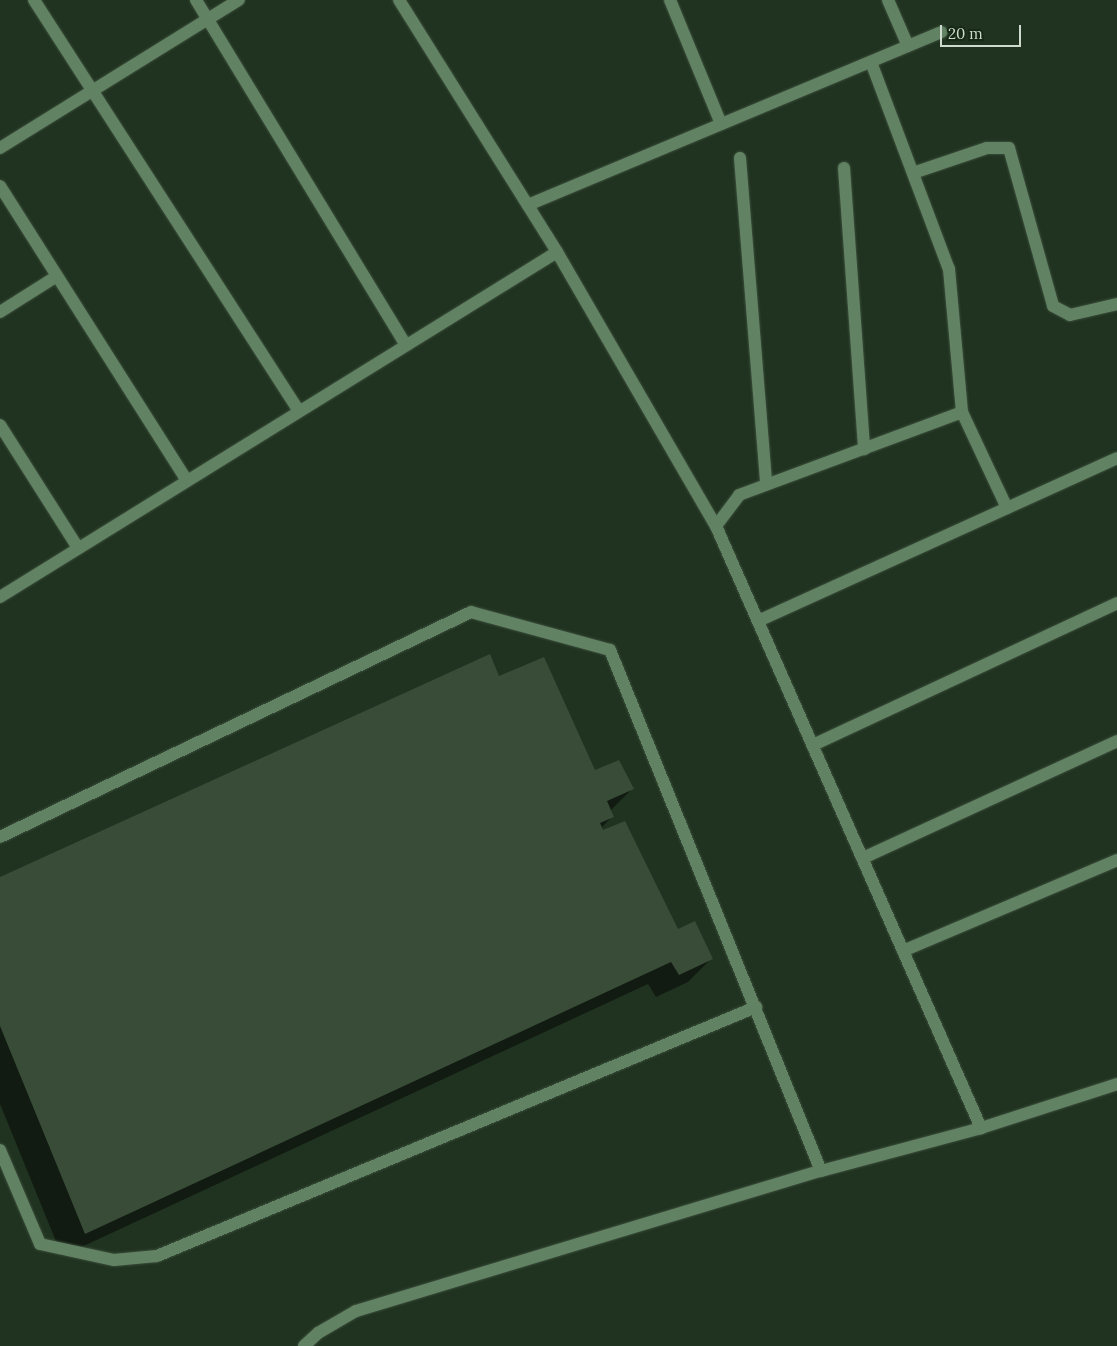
<!DOCTYPE html>
<style>
body{margin:0}
#map{position:relative;width:1117px;height:1346px;overflow:hidden;background:#203320;font-family:Lora,serif}
div>[style]{position:absolute}
[style*='--x']{left:calc(var(--x)*1px);top:calc(var(--y)*1px);width:calc(var(--w)*1px);rotate:calc(var(--a)*1deg)}
.shadow>*{inset:0;background:#0007}
.building>*{inset:0;background:#384c38}
.roads{filter:drop-shadow(0 0 1px #3c4e3c) drop-shadow(0 0 1px #3c4e3c)}
.minor>*{height:12px;margin:-6px;padding:0 6px;transform-origin:6px;border-radius:6px;background:#628363}
span{translate:-50% -50%;white-space:nowrap;text-align:center;line-height:1.15;-webkit-text-stroke:4.5px #162917;paint-order:stroke}
.scale{position:absolute;left:940px;top:25px;width:81px;height:22px;box-sizing:border-box;border:2px solid #cedacd;border-top:0;padding-left:6px;font-size:15px;line-height:18px;white-space:nowrap;color:#cedacd;-webkit-text-stroke:4px #162917;paint-order:stroke}
</style>
<div id="map">
<div class="shadow">
<i style="clip-path:polygon(595px 772px,632px 789px,610px 811px,612px 817px,601px 828px,678px 931px,711px 959px,688px 982px,656px 997px,648px 984px,62px 1256px,0 1104px,0 879px)"></i>
</div>
<div class="building">
<i style="clip-path:polygon(490px 654px,499px 676px,544px 657px,595px 770px,619px 760px,634px 789px,607px 801px,614px 817px,600px 823px,603px 830px,625px 821px,678px 929px,695px 921px,713px 959px,679px 975px,671px 962px,85px 1234px,0 1026px,0 877px)"></i>
</div>
<div class="roads">
<div class="minor">
<i style="--x:34;--y:0;--w:489;--a:57.2"></i>
<i style="--x:196;--y:0;--w:404;--a:58.7"></i>
<i style="--x:399;--y:0;--w:297;--a:57.9"></i>
<i style="--x:557;--y:252;--w:317;--a:59.9"></i>
<i style="--x:716;--y:526;--w:658;--a:66.24"></i>
<i style="--x:670;--y:0;--w:134;--a:67.6"></i>
<i style="--x:888;--y:0;--w:50;--a:66.5"></i>
<i style="--x:871;--y:62;--w:221;--a:69.4"></i>
<i style="--x:949;--y:269;--w:144;--a:84.8"></i>
<i style="--x:0;--y:148;--w:281;--a:-31.8"></i>
<i style="--x:740;--y:158;--w:325;--a:85.4"></i>
<i style="--x:844;--y:168;--w:282;--a:85.9"></i>
<i style="--x:913;--y:173;--w:78;--a:-18.7"></i>
<i style="--x:987;--y:148;--w:22;--a:0"></i>
<i style="--x:1009;--y:148;--w:164;--a:74.4"></i>
<i style="--x:1053;--y:306;--w:19;--a:28"></i>
<i style="--x:1070;--y:315;--w:48;--a:-13.2"></i>
<i style="--x:0;--y:186;--w:349;--a:57.6"></i>
<i style="--x:528;--y:205;--w:448;--a:-22.7"></i>
<i style="--x:0;--y:312;--w:67;--a:-32.3"></i>
<i style="--x:0;--y:425;--w:146;--a:57.6"></i>
<i style="--x:716;--y:526;--w:39;--a:-53"></i>
<i style="--x:739;--y:495;--w:238;--a:-20.4"></i>
<i style="--x:962;--y:412;--w:106;--a:64.9"></i>
<i style="--x:0;--y:597;--w:655;--a:-31.77"></i>
<i style="--x:758;--y:621;--w:394;--a:-24.4"></i>
<i style="--x:813;--y:745;--w:336;--a:-25"></i>
<i style="--x:0;--y:837;--w:522;--a:-25.53"></i>
<i style="--x:471;--y:612;--w:144;--a:15.3"></i>
<i style="--x:610;--y:650;--w:562;--a:67.95"></i>
<i style="--x:863;--y:858;--w:280;--a:-24.7"></i>
<i style="--x:903;--y:951;--w:233;--a:-23"></i>
<i style="--x:0;--y:1150;--w:102;--a:66.9"></i>
<i style="--x:40;--y:1244;--w:76;--a:12.2"></i>
<i style="--x:114;--y:1260;--w:43;--a:-5.3"></i>
<i style="--x:157;--y:1256;--w:649;--a:-22.57"></i>
<i style="--x:304;--y:1346;--w:19;--a:-43"></i>
<i style="--x:318;--y:1333;--w:44;--a:-30.1"></i>
<i style="--x:356;--y:1311;--w:486;--a:-16.8"></i>
<i style="--x:821;--y:1171;--w:166;--a:-15"></i>
<i style="--x:981;--y:1128;--w:143;--a:-17.9"></i>
</div>
</div>
<div class="scale">20 m</div>
</div>
